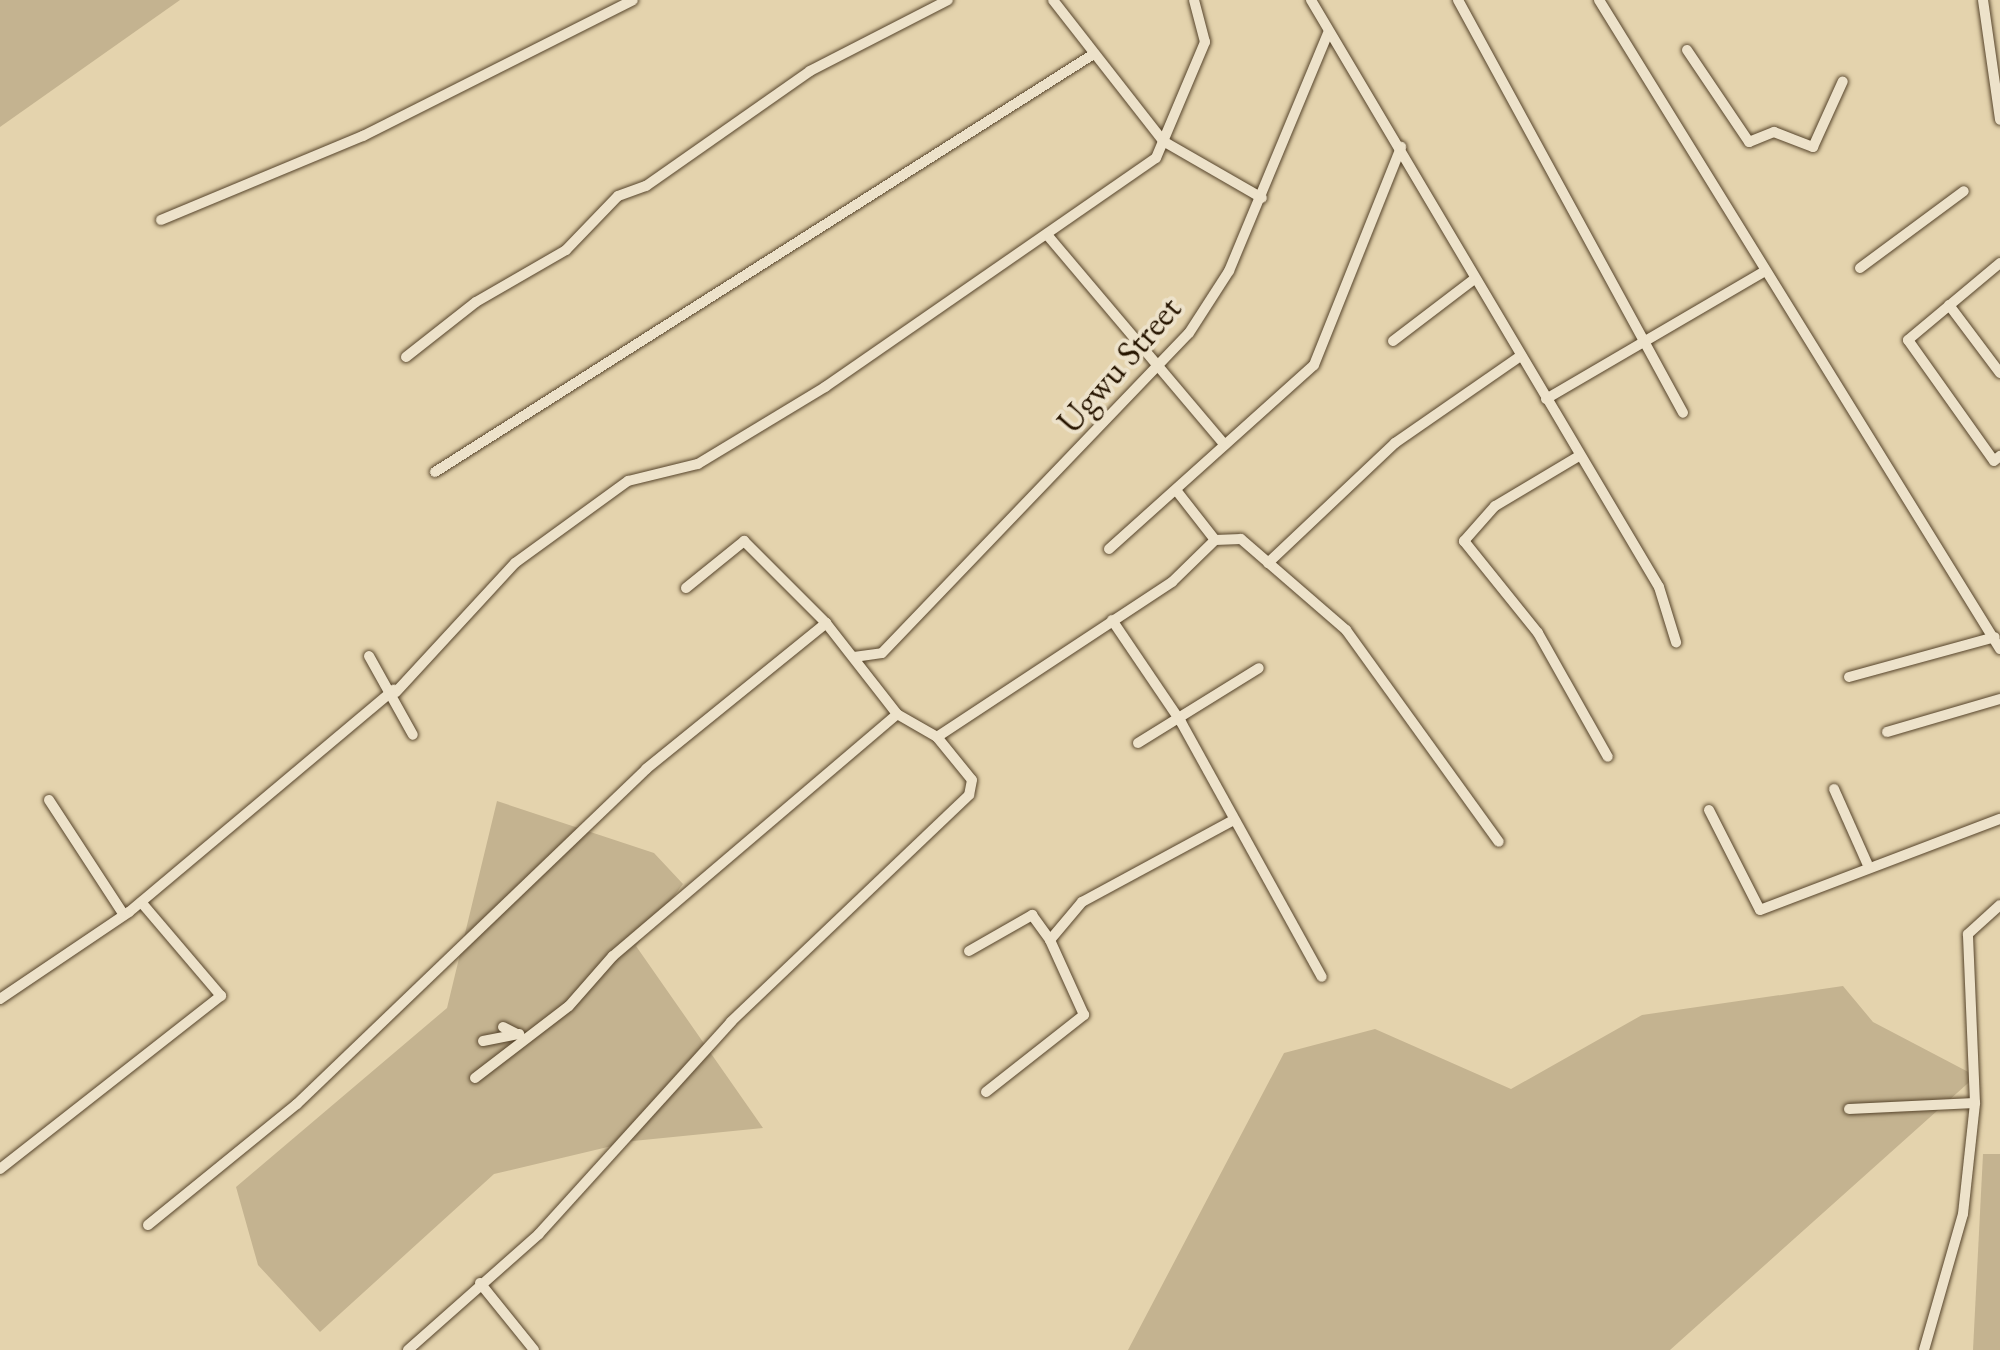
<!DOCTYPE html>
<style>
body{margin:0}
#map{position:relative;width:2000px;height:1350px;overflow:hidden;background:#e4d3ad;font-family:"EB Garamond",serif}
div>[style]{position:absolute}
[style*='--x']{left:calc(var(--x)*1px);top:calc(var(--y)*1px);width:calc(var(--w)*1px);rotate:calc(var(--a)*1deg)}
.green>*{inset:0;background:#c4b390}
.roads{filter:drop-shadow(0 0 2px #56442b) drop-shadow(0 0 2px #56442b)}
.street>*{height:10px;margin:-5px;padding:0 5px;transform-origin:5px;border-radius:5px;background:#ede2ca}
span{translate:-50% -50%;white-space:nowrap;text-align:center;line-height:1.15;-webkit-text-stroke:8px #ede2ca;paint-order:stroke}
.street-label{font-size:35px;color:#271500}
</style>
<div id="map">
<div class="green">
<i style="clip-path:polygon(0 0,180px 0,0 127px)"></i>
<i style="clip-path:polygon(497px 801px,654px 853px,683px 884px,636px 946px,763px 1128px,633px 1141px,494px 1174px,320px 1332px,258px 1265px,236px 1187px,447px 1008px)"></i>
<i style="clip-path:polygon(1843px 986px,1873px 1022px,1976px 1076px,1670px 1350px,1128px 1350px,1284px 1053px,1375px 1029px,1511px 1089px,1642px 1015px)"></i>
<i style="clip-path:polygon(1983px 1154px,2000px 1154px,2000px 1350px,1973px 1350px)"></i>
</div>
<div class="roads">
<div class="street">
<i style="--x:1053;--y:0;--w:179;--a:52"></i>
<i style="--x:1163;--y:141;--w:114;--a:29.9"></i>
<i style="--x:1311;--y:0;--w:682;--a:59.34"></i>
<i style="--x:1659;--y:587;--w:58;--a:72.8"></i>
<i style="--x:1458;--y:0;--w:470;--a:61.4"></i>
<i style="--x:1599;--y:0;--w:763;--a:58.29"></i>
<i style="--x:1983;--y:0;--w:121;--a:81.9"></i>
<i style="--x:1687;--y:50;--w:111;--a:56"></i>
<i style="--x:1749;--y:142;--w:27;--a:-22"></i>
<i style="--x:1774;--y:132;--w:42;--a:21"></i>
<i style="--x:1813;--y:147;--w:72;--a:-65.6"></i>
<i style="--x:161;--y:220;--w:219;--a:-22.6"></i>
<i style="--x:363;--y:136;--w:302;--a:-26.7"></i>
<i style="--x:1049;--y:237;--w:272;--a:49.8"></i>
<i style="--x:2000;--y:263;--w:120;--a:140.1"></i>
<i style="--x:1908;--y:340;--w:148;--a:54.6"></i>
<i style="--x:1994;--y:461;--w:8;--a:-40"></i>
<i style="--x:1860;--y:268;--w:129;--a:-36.5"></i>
<i style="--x:1949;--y:305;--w:85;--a:53.1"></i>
<i style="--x:1393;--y:341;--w:101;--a:-37.3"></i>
<i style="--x:406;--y:357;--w:89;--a:-38.2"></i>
<i style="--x:476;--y:302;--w:104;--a:-30"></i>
<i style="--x:566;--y:250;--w:75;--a:-46.1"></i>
<i style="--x:618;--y:196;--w:30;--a:-20"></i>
<i style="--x:646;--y:186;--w:200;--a:-35"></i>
<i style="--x:810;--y:71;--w:155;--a:-27.2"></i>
<i style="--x:1546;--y:399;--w:250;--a:-30.3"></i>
<i style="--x:1579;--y:456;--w:98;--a:149.2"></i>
<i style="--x:1495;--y:506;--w:47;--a:131.5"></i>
<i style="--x:1464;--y:541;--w:118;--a:51.2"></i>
<i style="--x:1538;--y:633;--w:142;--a:60.6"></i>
<i style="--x:435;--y:472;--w:778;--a:-32.4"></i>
<i style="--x:1176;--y:490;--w:63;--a:52"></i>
<i style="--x:1215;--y:540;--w:26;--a:-2"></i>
<i style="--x:1241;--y:539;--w:139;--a:40.9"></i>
<i style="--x:1346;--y:630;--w:261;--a:54.2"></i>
<i style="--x:1109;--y:549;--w:275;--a:-41.9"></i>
<i style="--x:1314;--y:365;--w:235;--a:-68.2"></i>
<i style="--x:1268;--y:563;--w:175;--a:-43.4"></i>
<i style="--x:1395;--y:443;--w:151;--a:-34.7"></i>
<i style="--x:686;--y:588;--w:75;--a:-39"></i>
<i style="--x:744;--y:541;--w:116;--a:45"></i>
<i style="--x:1112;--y:620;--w:123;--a:55.9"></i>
<i style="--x:1181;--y:722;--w:291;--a:61.1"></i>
<i style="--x:369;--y:656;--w:90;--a:60.9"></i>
<i style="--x:854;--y:657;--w:28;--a:-8"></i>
<i style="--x:882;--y:653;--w:443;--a:-46.2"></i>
<i style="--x:1189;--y:333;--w:74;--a:-57.2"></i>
<i style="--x:1229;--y:271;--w:258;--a:-67.4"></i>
<i style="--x:1849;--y:677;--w:151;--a:-15.3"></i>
<i style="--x:396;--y:692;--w:176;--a:-47.3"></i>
<i style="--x:515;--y:563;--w:140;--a:-36"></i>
<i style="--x:628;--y:481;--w:72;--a:-13.7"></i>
<i style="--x:698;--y:464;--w:149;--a:-31.2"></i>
<i style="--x:825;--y:387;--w:402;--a:-34.7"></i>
<i style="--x:1156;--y:158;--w:126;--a:-67.1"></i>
<i style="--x:1205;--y:42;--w:43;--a:-104.7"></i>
<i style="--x:1887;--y:732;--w:118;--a:-16.3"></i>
<i style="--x:937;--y:737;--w:282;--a:-33.4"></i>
<i style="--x:1172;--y:582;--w:60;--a:-44.3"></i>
<i style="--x:1138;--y:743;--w:142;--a:-31.8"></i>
<i style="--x:1834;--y:789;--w:81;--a:66"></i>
<i style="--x:49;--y:800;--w:137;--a:56.9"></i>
<i style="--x:1709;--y:810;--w:112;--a:63"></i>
<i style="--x:1760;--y:910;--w:257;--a:-20.8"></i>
<i style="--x:969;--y:951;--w:73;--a:-29.7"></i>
<i style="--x:1032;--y:915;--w:31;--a:54"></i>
<i style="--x:0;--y:999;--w:156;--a:-34"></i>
<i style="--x:129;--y:912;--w:346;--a:-40"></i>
<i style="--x:503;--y:1027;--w:16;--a:27"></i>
<i style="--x:483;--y:1041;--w:37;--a:-11"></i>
<i style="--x:475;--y:1078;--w:118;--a:-37.5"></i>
<i style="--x:569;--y:1006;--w:67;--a:-48.7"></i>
<i style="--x:613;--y:956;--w:373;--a:-40.4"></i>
<i style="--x:986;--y:1092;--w:125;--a:-38.2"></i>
<i style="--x:1084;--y:1015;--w:82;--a:-114.4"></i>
<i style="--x:1050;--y:940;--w:50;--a:-49.9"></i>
<i style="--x:1082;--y:902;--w:170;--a:-28.4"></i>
<i style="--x:1849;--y:1109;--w:126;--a:-2.7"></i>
<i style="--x:0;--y:1169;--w:281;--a:-38.1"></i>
<i style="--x:221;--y:996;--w:123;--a:-130.4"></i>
<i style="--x:148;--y:1225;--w:192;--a:-39.1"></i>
<i style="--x:297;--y:1104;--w:484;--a:-43.8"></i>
<i style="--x:646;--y:769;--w:232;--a:-39"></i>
<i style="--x:826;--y:623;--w:115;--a:52"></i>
<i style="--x:897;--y:714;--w:46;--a:29.9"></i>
<i style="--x:937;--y:737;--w:55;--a:50.9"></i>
<i style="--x:972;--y:780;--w:15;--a:101"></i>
<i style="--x:969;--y:795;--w:329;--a:136.4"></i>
<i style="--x:731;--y:1022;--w:286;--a:132.2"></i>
<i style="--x:539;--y:1234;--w:175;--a:138.5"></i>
<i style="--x:480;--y:1283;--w:86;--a:51.1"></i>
<i style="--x:1924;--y:1350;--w:141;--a:-74"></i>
<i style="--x:1963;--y:1214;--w:112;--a:-83.8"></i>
<i style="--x:1975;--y:1103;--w:169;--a:-92.4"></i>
<i style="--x:1968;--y:934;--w:43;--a:-42.2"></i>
</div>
</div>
<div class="street-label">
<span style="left:1119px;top:365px;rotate:-49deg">Ugwu Street</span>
</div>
</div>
